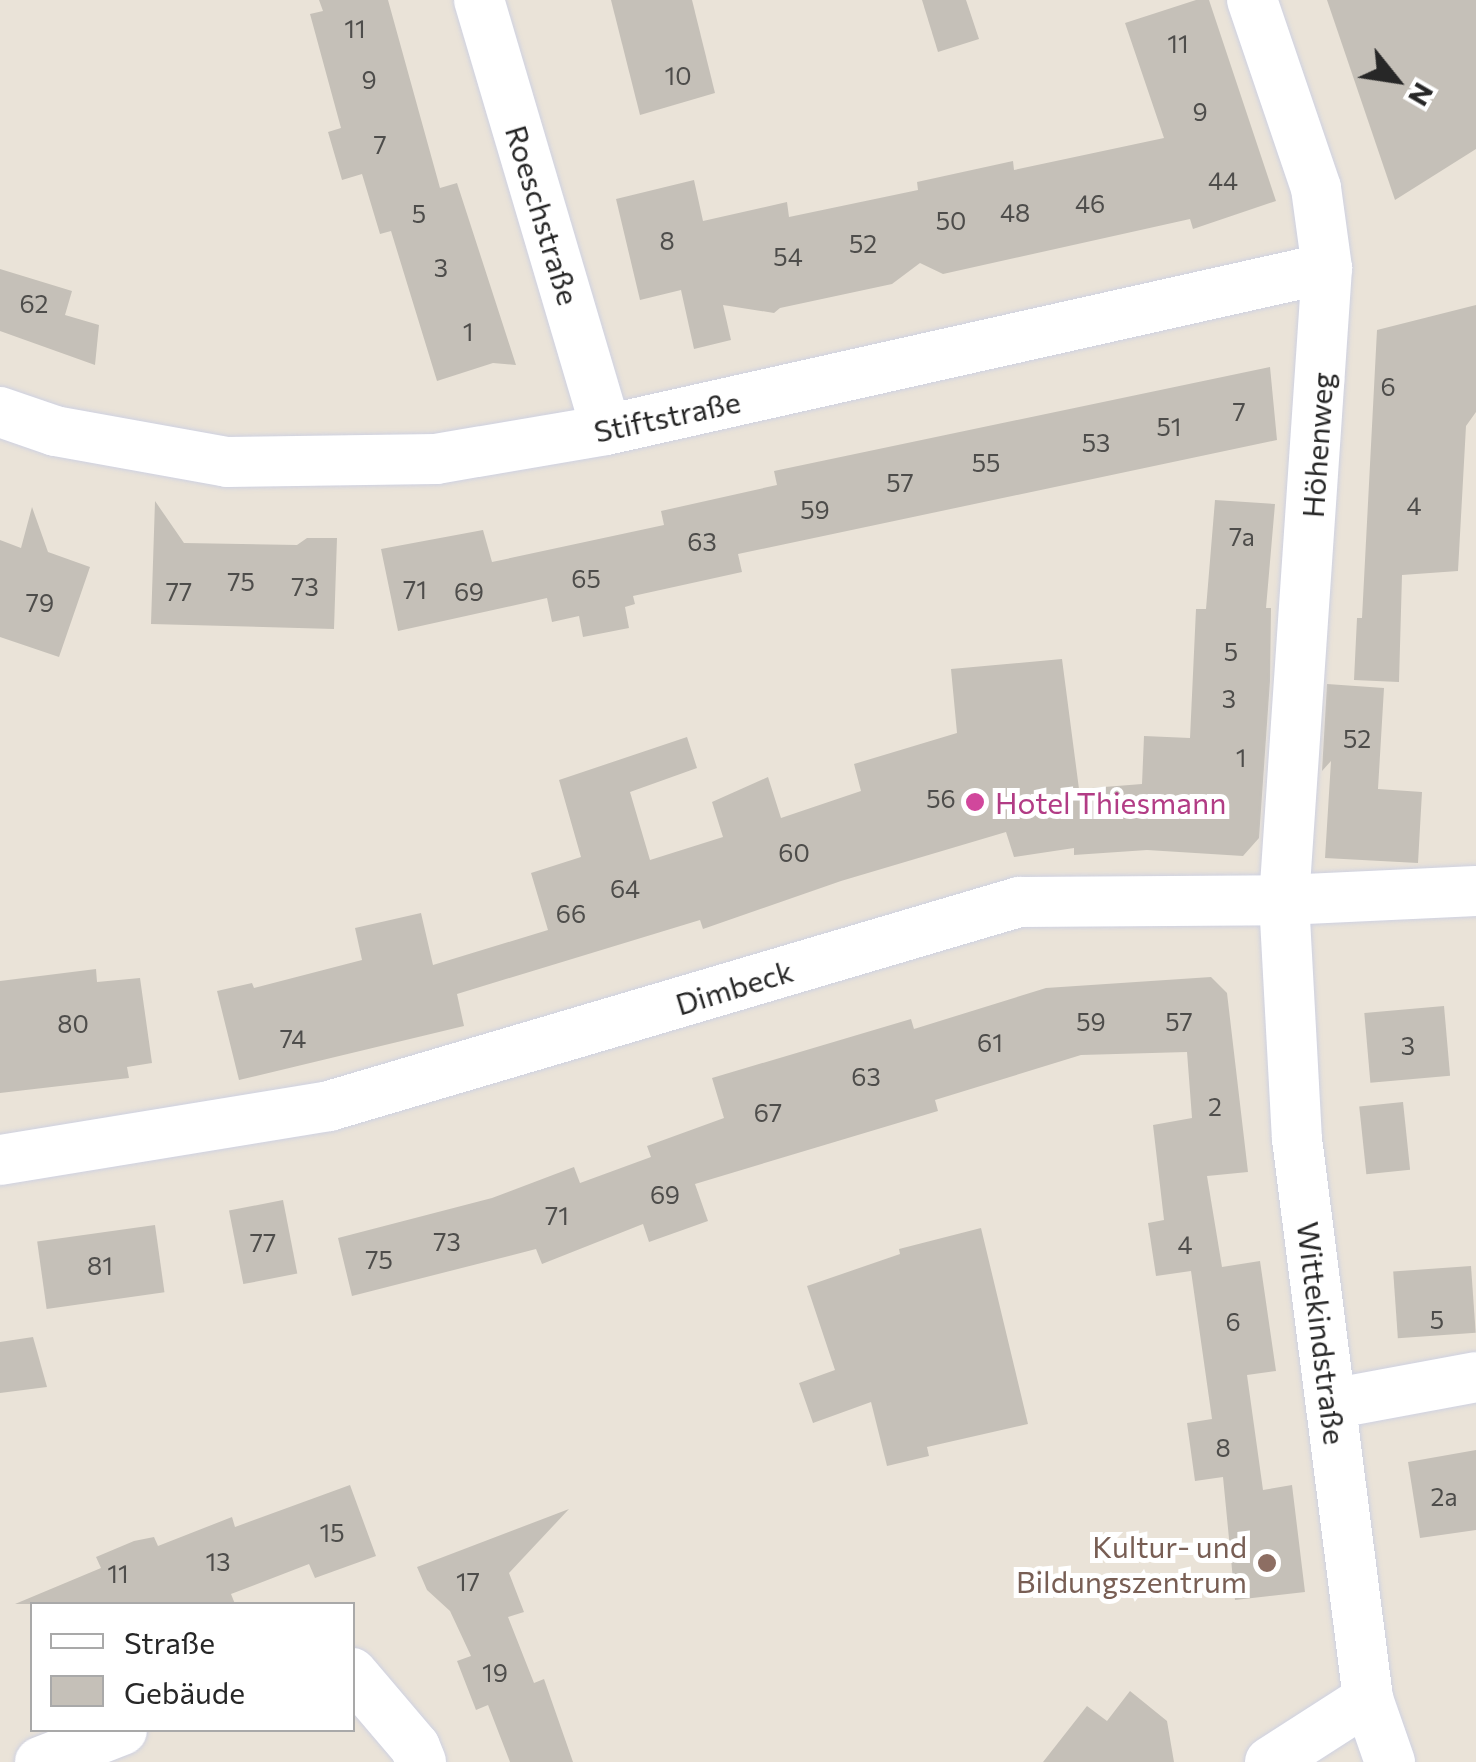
<!DOCTYPE html>
<meta charset="utf-8">
<style>
body{margin:0}
#map{position:relative;width:1476px;height:1762px;overflow:hidden;background:#eae3d8;font-family:Commissioner,sans-serif}
div>[style]{position:absolute}
[style*='--x']{left:calc(var(--x)*1px);top:calc(var(--y)*1px);width:calc(var(--w)*1px);rotate:calc(var(--a)*1deg)}
.building>*{inset:0;background:#c5c0b8;transform-origin:0 0}
.roads{filter:drop-shadow(0 0 2px #ced1e1) drop-shadow(0 0 2px #ced1e1)}
.street>*{height:50px;margin:-25px;padding:0 25px;transform-origin:25px;border-radius:25px;background:#fff}
.dots>*{width:28px;height:28px;translate:-50% -50%;box-sizing:border-box;border:5px solid #fff;border-radius:50%}
span{translate:-50% -50%;white-space:nowrap;text-align:center;line-height:1.15;-webkit-text-stroke:10px #fff;paint-order:stroke}
.number-label{font-size:25px;color:#4e4d4b}
.number-label span{-webkit-text-stroke-width:0}
.street-label{font-size:30px;color:#272727}
.hotel-label{font-size:30px;color:#b23c85}
.left{translate:0 -50%;text-align:left}
.education-label{font-size:30px;color:#785e54}
.right{translate:-100% -50%;text-align:right}
.legend{position:absolute;left:30px;top:1602px;width:325px;height:130px;box-sizing:border-box;background:#fff;border:2px solid #a9a9a9;margin:0;padding:12px 18px;list-style:none;font-size:30px;color:#272727}
.legend li{display:flex;align-items:center;gap:20px;height:50px}
.legend b{width:50px;border:2px solid #a9a9a9}
.north{position:absolute;left:1346px;top:30px;width:100px;height:100px;-webkit-text-stroke:8px #fff;paint-order:stroke;rotate:120deg;font-size:28px;font-weight:700;line-height:40px;text-align:center;color:#272727}
.north::after{content:'';display:block;margin:auto;width:35px;height:45px;background:#272727;clip-path:polygon(50% 0,100% 100%,50% 72%,0 100%)}
</style>
<div id="map">
<div class="building">
<i style="clip-path:polygon(319px 0,388px 0,440px 188px,457px 183px,516px 365px,493px 363px,437px 381px,391px 231px,380px 234px,362px 174px,342px 180px,328px 132px,341px 128px,310px 14px,323px 11px)"></i>
<i style="clip-path:polygon(611px 0,692px 0,715px 93px,640px 115px)"></i>
<i style="clip-path:polygon(922px 0,966px 0,979px 39px,938px 52px)"></i>
<i style="clip-path:polygon(1196px 0,1209px 0,1276px 201px,1193px 229px,1190px 219px,943px 274px,920px 263px,892px 284px,780px 308px,774px 313px,723px 305px,731px 340px,694px 349px,681px 290px,640px 300px,616px 199px,694px 180px,703px 221px,787px 202px,789px 217px,918px 190px,917px 182px,1013px 161px,1014px 170px,1164px 138px,1125px 23px)"></i>
<i style="clip-path:polygon(1327px 0,1476px 0,1476px 149px,1395px 200px)"></i>
<i style="clip-path:polygon(0 269px,72px 291px,65px 315px,99px 325px,95px 365px,0 331px)"></i>
<i style="clip-path:polygon(1476px 305px,1476px 412px,1466px 426px,1458px 571px,1402px 575px,1399px 682px,1354px 680px,1357px 618px,1362px 618px,1377px 330px)"></i>
<i style="clip-path:polygon(1270px 367px,1277px 440px,738px 554px,742px 572px,633px 596px,635px 604px,625px 607px,629px 628px,583px 637px,579px 616px,552px 622px,547px 598px,398px 631px,381px 549px,483px 530px,492px 562px,664px 525px,661px 511px,777px 485px,774px 471px)"></i>
<i style="clip-path:polygon(1215px 500px,1275px 504px,1266px 608px,1271px 608px,1270px 681px,1259px 838px,1243px 856px,1147px 850px,1074px 855px,1074px 848px,1014px 857px,1006px 832px,841px 881px,703px 929px,700px 920px,457px 994px,464px 1026px,239px 1080px,217px 991px,252px 983px,254px 988px,362px 960px,355px 928px,421px 913px,433px 965px,548px 930px,531px 873px,581px 857px,559px 780px,687px 737px,697px 768px,630px 792px,650px 860px,723px 837px,712px 802px,768px 777px,781px 818px,861px 791px,854px 764px,957px 733px,951px 669px,1062px 659px,1079px 789px,1142px 784px,1144px 736px,1190px 738px,1196px 609px,1206px 609px)"></i>
<i style="clip-path:polygon(155px 501px,184px 543px,297px 545px,307px 538px,337px 538px,334px 629px,151px 624px)"></i>
<i style="clip-path:polygon(32px 507px,48px 552px,90px 567px,59px 657px,0 637px,0 540px,21px 548px)"></i>
<i style="clip-path:polygon(1327px 684px,1384px 688px,1378px 789px,1422px 792px,1418px 863px,1325px 858px,1331px 761px,1322px 771px)"></i>
<i style="clip-path:polygon(96px 969px,97px 982px,140px 978px,152px 1063px,127px 1067px,129px 1078px,0 1093px,0 981px)"></i>
<i style="clip-path:polygon(1211px 977px,1227px 993px,1248px 1172px,1207px 1176px,1222px 1267px,1260px 1261px,1276px 1371px,1247px 1375px,1263px 1490px,1292px 1485px,1305px 1592px,1235px 1600px,1223px 1477px,1195px 1481px,1187px 1423px,1212px 1419px,1191px 1271px,1156px 1276px,1148px 1223px,1164px 1220px,1153px 1125px,1192px 1118px,1187px 1052px,1081px 1055px,935px 1100px,938px 1111px,695px 1184px,708px 1221px,649px 1242px,643px 1224px,542px 1264px,536px 1249px,352px 1296px,338px 1238px,492px 1198px,574px 1167px,580px 1183px,651px 1157px,647px 1146px,724px 1118px,712px 1078px,911px 1019px,914px 1029px,1046px 988px)"></i>
<i style="left:1444px;top:1006px;width:70px;height:80px;rotate:85deg"></i>
<i style="left:1403px;top:1102px;width:68px;height:44px;rotate:84deg"></i>
<i style="left:283px;top:1200px;width:75px;height:55px;rotate:79deg"></i>
<i style="left:155px;top:1225px;width:68px;height:119px;rotate:82deg"></i>
<i style="clip-path:polygon(981px 1228px,1028px 1424px,927px 1447px,929px 1456px,887px 1466px,871px 1402px,813px 1423px,799px 1383px,835px 1370px,807px 1286px,900px 1254px,899px 1249px)"></i>
<i style="left:1471px;top:1266px;width:67px;height:78px;rotate:86deg"></i>
<i style="clip-path:polygon(33px 1337px,47px 1387px,0 1393px,0 1342px)"></i>
<i style="clip-path:polygon(1476px 1450px,1476px 1530px,1420px 1538px,1408px 1462px)"></i>
<i style="clip-path:polygon(350px 1485px,376px 1556px,315px 1578px,309px 1564px,231px 1594px,235px 1604px,15px 1604px,101px 1568px,96px 1557px,134px 1541px,154px 1537px,158px 1546px,232px 1517px,235px 1527px)"></i>
<i style="clip-path:polygon(569px 1509px,509px 1573px,524px 1612px,508px 1617px,534px 1683px,544px 1679px,573px 1762px,510px 1762px,488px 1705px,476px 1710px,457px 1661px,471px 1656px,450px 1611px,427px 1590px,417px 1567px)"></i>
<i style="clip-path:polygon(1130px 1691px,1167px 1721px,1174px 1762px,1043px 1762px,1087px 1706px,1107px 1721px)"></i>
</div>
<div class="roads">
<div class="street">
<i style="--x:479;--y:0;--w:448;--a:73.5"></i>
<i style="--x:1252;--y:0;--w:199;--a:71.2"></i>
<i style="--x:1316;--y:188;--w:81;--a:82.2"></i>
<i style="--x:1327;--y:268;--w:633;--a:93.89"></i>
<i style="--x:1284;--y:900;--w:239;--a:86.9"></i>
<i style="--x:1297;--y:1139;--w:564;--a:82.77"></i>
<i style="--x:1368;--y:1699;--w:67;--a:70.8"></i>
<i style="--x:0;--y:412;--w:58;--a:19.1"></i>
<i style="--x:55;--y:431;--w:175;--a:10.2"></i>
<i style="--x:227;--y:462;--w:209;--a:-0.8"></i>
<i style="--x:436;--y:459;--w:172;--a:-9.7"></i>
<i style="--x:606;--y:430;--w:739;--a:-12.66"></i>
<i style="--x:0;--y:1160;--w:333;--a:-9.3"></i>
<i style="--x:329;--y:1106;--w:720;--a:-16.47"></i>
<i style="--x:1019;--y:902;--w:265;--a:-0.4"></i>
<i style="--x:1284;--y:900;--w:192;--a:-2.7"></i>
<i style="--x:1331;--y:1404;--w:147;--a:-10.5"></i>
<i style="--x:352;--y:1673;--w:97;--a:49.6"></i>
<i style="--x:415;--y:1747;--w:16;--a:68"></i>
<i style="--x:40;--y:1762;--w:88;--a:-21.3"></i>
<i style="--x:1270;--y:1762;--w:117;--a:-32.7"></i>
</div>
</div>
<div class="dots">
<i style="left:975px;top:802px;background:#d1479c"></i>
<i style="left:1267px;top:1563px;background:#8d6e63"></i>
</div>
<div class="number-label">
<span style="left:355px;top:28px">11</span>
<span style="left:1178px;top:43px">11</span>
<span style="left:678px;top:75px">10</span>
<span style="left:369px;top:79px">9</span>
<span style="left:1200px;top:111px">9</span>
<span style="left:380px;top:144px">7</span>
<span style="left:1223px;top:180px">44</span>
<span style="left:1090px;top:203px">46</span>
<span style="left:1015px;top:212px">48</span>
<span style="left:419px;top:213px">5</span>
<span style="left:951px;top:220px">50</span>
<span style="left:667px;top:240px">8</span>
<span style="left:863px;top:243px">52</span>
<span style="left:788px;top:256px">54</span>
<span style="left:441px;top:267px">3</span>
<span style="left:34px;top:303px">62</span>
<span style="left:468px;top:331px">1</span>
<span style="left:1388px;top:386px">6</span>
<span style="left:1239px;top:411px">7</span>
<span style="left:1169px;top:426px">51</span>
<span style="left:1096px;top:442px">53</span>
<span style="left:986px;top:462px">55</span>
<span style="left:900px;top:482px">57</span>
<span style="left:1414px;top:505px">4</span>
<span style="left:815px;top:509px">59</span>
<span style="left:1242px;top:536px">7a</span>
<span style="left:702px;top:541px">63</span>
<span style="left:586px;top:578px">65</span>
<span style="left:241px;top:581px">75</span>
<span style="left:305px;top:586px">73</span>
<span style="left:415px;top:589px">71</span>
<span style="left:179px;top:591px">77</span>
<span style="left:469px;top:591px">69</span>
<span style="left:40px;top:602px">79</span>
<span style="left:1231px;top:651px">5</span>
<span style="left:1229px;top:698px">3</span>
<span style="left:1357px;top:738px">52</span>
<span style="left:1241px;top:757px">1</span>
<span style="left:941px;top:798px">56</span>
<span style="left:794px;top:852px">60</span>
<span style="left:625px;top:888px">64</span>
<span style="left:571px;top:913px">66</span>
<span style="left:1091px;top:1021px">59</span>
<span style="left:1179px;top:1021px">57</span>
<span style="left:73px;top:1023px">80</span>
<span style="left:293px;top:1038px">74</span>
<span style="left:990px;top:1042px">61</span>
<span style="left:1408px;top:1045px">3</span>
<span style="left:866px;top:1076px">63</span>
<span style="left:1215px;top:1106px">2</span>
<span style="left:768px;top:1112px">67</span>
<span style="left:665px;top:1194px">69</span>
<span style="left:557px;top:1215px">71</span>
<span style="left:447px;top:1241px">73</span>
<span style="left:263px;top:1242px">77</span>
<span style="left:1185px;top:1244px">4</span>
<span style="left:379px;top:1259px">75</span>
<span style="left:100px;top:1265px">81</span>
<span style="left:1437px;top:1319px">5</span>
<span style="left:1233px;top:1321px">6</span>
<span style="left:1223px;top:1447px">8</span>
<span style="left:1444px;top:1496px">2a</span>
<span style="left:332px;top:1532px">15</span>
<span style="left:218px;top:1561px">13</span>
<span style="left:118px;top:1573px">11</span>
<span style="left:468px;top:1581px">17</span>
<span style="left:495px;top:1672px">19</span>
</div>
<div class="street-label">
<span style="left:543px;top:215px;rotate:73deg">Roeschstraße</span>
<span style="left:667px;top:416px;rotate:-12deg">Stiftstraße</span>
<span style="left:1317px;top:445px;rotate:-86deg">Höhenweg</span>
<span style="left:734px;top:987px;rotate:-17deg">Dimbeck</span>
<span style="left:1322px;top:1333px;rotate:83deg">Wittekindstraße</span>
</div>
<div class="hotel-label">
<span class="left" style="left:995px;top:802px">Hotel Thiesmann</span>
</div>
<div class="education-label">
<span class="right" style="left:1247px;top:1563px">Kultur- und<br>Bildungszentrum</span>
</div>
<ul class="legend">
<li><b style="height:12px;background:#fff"></b>Straße</li>
<li><b style="height:28px;background:#c5c0b8"></b>Gebäude</li>
</ul>
<div class="north">N</div>
</div>
